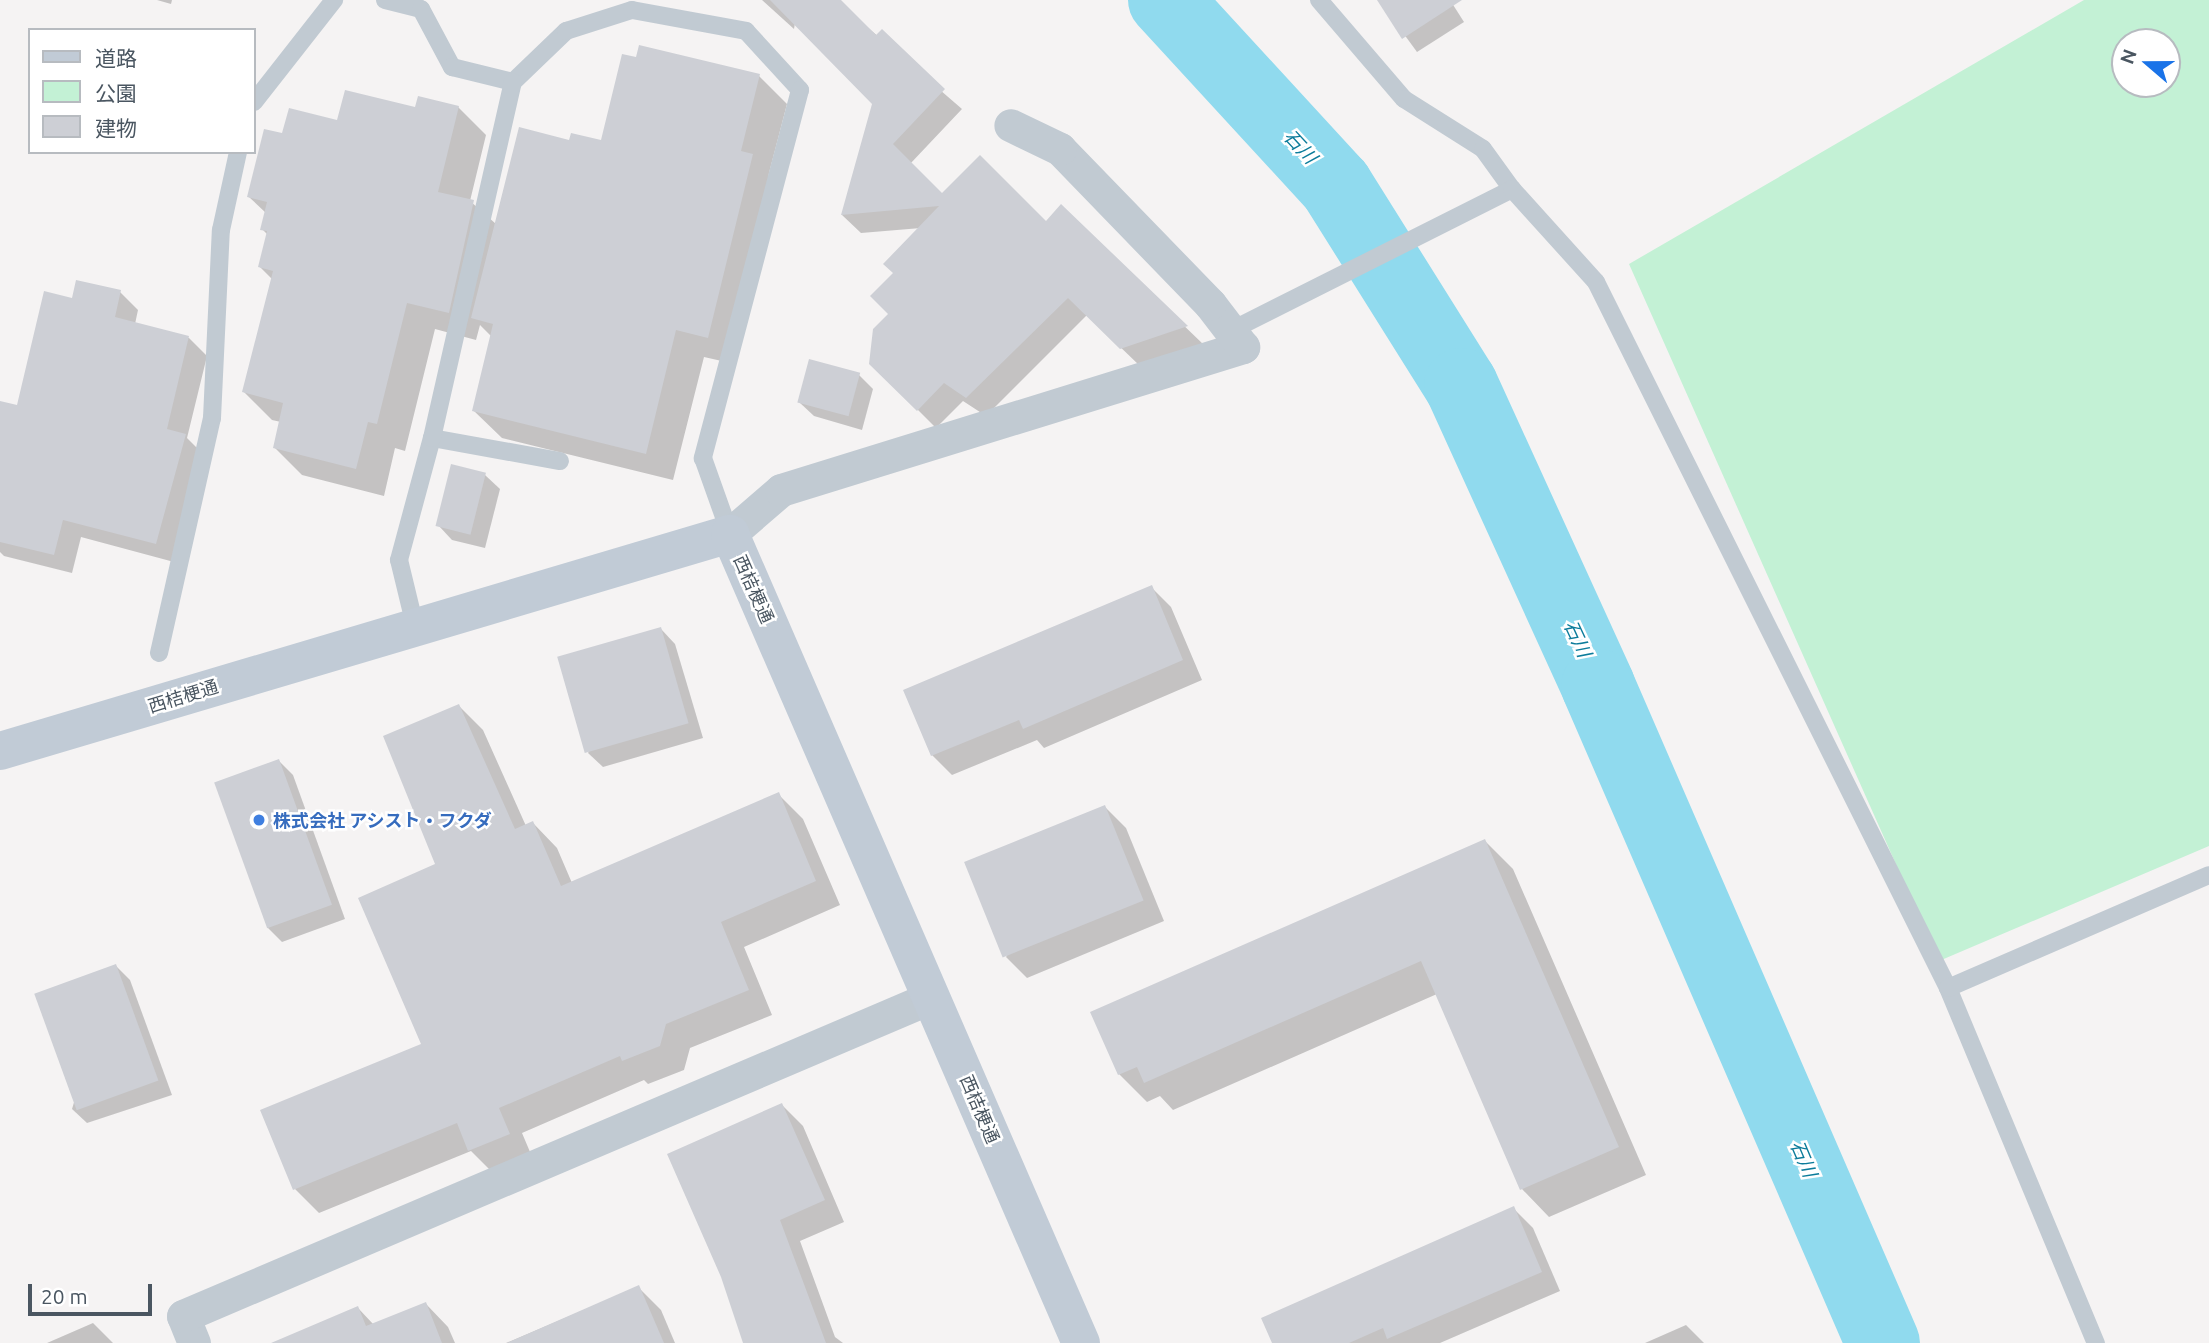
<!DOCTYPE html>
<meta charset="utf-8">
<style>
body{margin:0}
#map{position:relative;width:2209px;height:1343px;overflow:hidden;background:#f5f3f3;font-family:Ubuntu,"Noto Sans JP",sans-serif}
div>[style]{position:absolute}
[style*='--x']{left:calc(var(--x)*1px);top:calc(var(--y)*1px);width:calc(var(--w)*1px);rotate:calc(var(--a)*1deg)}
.green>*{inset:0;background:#c3f1d5}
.shadow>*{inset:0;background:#0003}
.river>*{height:74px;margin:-37px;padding:0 37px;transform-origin:37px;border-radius:37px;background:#90daee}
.building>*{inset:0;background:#cdcfd5;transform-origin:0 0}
.lane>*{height:18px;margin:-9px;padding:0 9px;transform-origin:9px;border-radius:9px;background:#c1cad2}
.street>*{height:33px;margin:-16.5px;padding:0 16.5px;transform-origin:16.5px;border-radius:16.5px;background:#c1cad2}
.secondary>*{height:38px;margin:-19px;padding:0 19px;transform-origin:19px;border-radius:19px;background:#c1cbd6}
.dots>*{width:19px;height:19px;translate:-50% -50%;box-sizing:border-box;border:4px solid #fff;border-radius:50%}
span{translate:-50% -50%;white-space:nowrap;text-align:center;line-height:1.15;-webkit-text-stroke:5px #fff;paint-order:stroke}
.street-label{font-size:18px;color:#4a5661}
.shop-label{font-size:18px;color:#366cbe;font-weight:700}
.left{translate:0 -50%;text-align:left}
.water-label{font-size:19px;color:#0c7c9b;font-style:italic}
.legend{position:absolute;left:28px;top:28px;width:228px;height:126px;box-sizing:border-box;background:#fff;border:2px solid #b7bbc0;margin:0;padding:9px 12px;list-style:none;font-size:21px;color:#4a5661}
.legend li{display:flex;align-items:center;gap:14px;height:35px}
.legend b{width:35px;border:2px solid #b7bbc0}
.north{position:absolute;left:2111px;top:28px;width:70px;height:70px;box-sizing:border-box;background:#fff;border:2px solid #b7bbc0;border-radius:50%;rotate:290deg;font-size:19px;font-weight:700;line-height:28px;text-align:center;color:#4a5661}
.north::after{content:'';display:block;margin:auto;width:24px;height:32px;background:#1a73e8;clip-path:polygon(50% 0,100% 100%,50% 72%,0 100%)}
.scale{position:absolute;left:28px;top:1284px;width:124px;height:32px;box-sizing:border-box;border:4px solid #4a5661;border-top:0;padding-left:9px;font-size:21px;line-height:24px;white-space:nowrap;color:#4a5661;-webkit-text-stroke:5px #fff;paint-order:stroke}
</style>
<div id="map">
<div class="green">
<i style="clip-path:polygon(evenodd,2084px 0,2209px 0,2209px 846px,1939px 961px,1629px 264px,2084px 0,2125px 42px,2167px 42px,2167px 84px,2125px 84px,2125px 42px)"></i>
</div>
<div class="shadow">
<i style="clip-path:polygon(157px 0,172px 0,171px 4px)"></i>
<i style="clip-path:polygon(762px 0,836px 0,962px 109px,910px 164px,942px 196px,1046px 223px,1061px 207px,1204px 345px,1140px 366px,1087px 315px,986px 416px,963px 401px,936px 428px,871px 363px,890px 314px,895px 273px,921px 228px,861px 233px,842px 215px,874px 104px,795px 23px,794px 29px)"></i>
<i style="clip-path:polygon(1379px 0,1450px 0,1464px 22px,1417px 52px)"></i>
<i style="clip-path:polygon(759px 76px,787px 104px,769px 173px,735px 364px,704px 357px,673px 480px,502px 438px,474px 411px,492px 337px,480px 325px,476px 340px,435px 329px,405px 451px,395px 448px,384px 496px,302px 475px,275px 448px,281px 422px,272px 420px,244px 392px,272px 279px,260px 267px,268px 235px,262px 229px,266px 213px,249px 197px,284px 135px,416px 109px,458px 107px,486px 135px,470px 201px,496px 224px,571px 142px,602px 142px)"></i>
<i style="clip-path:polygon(120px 292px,138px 310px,135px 324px,189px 338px,207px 356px,187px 438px,203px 454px,174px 562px,81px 537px,72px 573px,4px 556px,0 552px,0 403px,18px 407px,73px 300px)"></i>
<i style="clip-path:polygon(859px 375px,873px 389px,862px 430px,814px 416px,799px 402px)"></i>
<i style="clip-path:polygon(485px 475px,500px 489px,485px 548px,452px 540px,438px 525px)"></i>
<i style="clip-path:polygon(1151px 587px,1171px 607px,1202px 680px,1044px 748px,1037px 740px,952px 775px,932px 755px)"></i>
<i style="clip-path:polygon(661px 629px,675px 644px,703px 738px,603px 767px,588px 753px)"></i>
<i style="clip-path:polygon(459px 706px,483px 730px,526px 826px,533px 823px,557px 848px,572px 883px,778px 794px,803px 819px,840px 905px,744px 947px,772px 1015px,690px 1048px,684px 1070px,648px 1084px,644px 1080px,522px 1133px,533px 1159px,494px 1174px,471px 1151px,319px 1213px,295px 1189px,423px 1045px,437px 865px)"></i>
<i style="clip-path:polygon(279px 761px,293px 775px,345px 919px,282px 942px,268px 928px,216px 783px)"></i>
<i style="clip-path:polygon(1105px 807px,1126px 828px,1164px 921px,1027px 978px,1006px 957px)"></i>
<i style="clip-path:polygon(1485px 841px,1513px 869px,1646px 1175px,1549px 1217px,1522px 1189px,1437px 994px,1173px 1110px,1160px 1096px,1147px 1102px,1119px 1074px)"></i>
<i style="clip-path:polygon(116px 966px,130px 980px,172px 1095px,87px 1123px,72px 1109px)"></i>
<i style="clip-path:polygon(782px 1105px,803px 1126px,844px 1222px,800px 1241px,835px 1337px,843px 1343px,744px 1343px)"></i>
<i style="clip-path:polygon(1513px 1208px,1533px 1228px,1560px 1291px,1440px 1343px,1274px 1343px)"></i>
<i style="clip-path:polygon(638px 1287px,661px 1310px,675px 1343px,506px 1343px)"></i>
<i style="clip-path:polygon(426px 1304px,448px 1327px,455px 1343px,318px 1343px,358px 1308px,374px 1325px)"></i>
<i style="clip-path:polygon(93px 1323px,113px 1343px,47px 1343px)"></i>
<i style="clip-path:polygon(1686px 1325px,1704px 1343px,1645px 1343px)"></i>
</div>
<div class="river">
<i style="--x:1165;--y:0;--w:253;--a:47.4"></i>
<i style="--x:1336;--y:186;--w:235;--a:57.9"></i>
<i style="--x:1461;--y:385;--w:331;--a:65.5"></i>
<i style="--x:1598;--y:686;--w:716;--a:66.55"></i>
</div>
<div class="building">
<i style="clip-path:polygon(770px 0,841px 0,876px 35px,882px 29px,945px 89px,893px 144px,942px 193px,980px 155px,1046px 221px,1061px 204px,1188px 326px,1120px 349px,1068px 298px,966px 398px,944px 383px,917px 411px,869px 364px,873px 329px,888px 314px,870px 296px,893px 273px,883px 264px,939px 206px,841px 215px,872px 104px)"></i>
<i style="clip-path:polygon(1377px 0,1462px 0,1402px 39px)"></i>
<i style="clip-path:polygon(639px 45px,760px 74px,741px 151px,753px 154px,708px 338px,676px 330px,646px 454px,472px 411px,493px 324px,471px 318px,519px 127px,569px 140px,571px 133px,601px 140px,622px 54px,636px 57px)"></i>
<i style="clip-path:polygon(345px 90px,415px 107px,418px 96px,459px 106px,438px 192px,474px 200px,449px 313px,407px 303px,377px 424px,368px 422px,356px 469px,273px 448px,283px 403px,242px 392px,273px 271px,258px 267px,267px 231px,260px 230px,267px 202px,247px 197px,264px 129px,282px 133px,289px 108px,337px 120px)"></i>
<i style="clip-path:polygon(76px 280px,121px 290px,115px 317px,189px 336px,167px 429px,186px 434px,156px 544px,63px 520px,54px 555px,0 542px,0 401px,17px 405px,44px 291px,72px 298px)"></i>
<i style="left:809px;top:359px;width:53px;height:45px;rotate:15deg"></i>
<i style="left:451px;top:464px;width:36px;height:64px;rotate:14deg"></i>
<i style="clip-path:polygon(1152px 585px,1183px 660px,1023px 729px,1019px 720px,931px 756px,903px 690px)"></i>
<i style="left:661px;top:627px;width:100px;height:108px;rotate:74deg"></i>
<i style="clip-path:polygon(459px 704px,515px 829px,533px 821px,561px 886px,779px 792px,816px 881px,721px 922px,749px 990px,666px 1024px,660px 1046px,622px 1061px,620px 1056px,499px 1108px,510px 1134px,468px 1151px,457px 1123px,293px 1190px,260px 1110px,421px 1044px,358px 898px,435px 864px,383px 736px)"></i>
<i style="left:279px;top:759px;width:155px;height:69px;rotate:70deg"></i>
<i style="left:1105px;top:805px;width:103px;height:152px;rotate:68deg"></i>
<i style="clip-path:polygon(1485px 839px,1619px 1147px,1520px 1190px,1421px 961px,1144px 1083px,1137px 1067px,1118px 1075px,1090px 1012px)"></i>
<i style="left:116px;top:964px;width:124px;height:87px;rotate:70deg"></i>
<i style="clip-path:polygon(782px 1103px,825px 1200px,780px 1220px,826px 1343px,743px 1343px,721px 1277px,667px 1154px)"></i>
<i style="clip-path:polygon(1514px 1206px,1542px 1272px,1387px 1339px,1383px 1328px,1349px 1343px,1272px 1343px,1261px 1318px)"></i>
<i style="clip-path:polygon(639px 1285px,664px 1343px,507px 1343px)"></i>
<i style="clip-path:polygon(426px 1302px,442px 1343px,271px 1343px,358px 1306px,366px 1326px)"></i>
</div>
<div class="lane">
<i style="--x:385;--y:0;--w:37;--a:14"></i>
<i style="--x:421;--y:9;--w:66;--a:61.9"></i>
<i style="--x:452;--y:67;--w:63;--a:13.8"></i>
<i style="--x:513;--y:82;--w:74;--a:-43.9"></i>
<i style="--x:566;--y:31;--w:69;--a:-17.7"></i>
<i style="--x:632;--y:10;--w:116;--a:10.4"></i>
<i style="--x:746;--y:31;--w:80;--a:47.5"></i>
<i style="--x:800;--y:90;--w:381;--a:104.8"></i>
<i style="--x:703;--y:458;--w:81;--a:70.4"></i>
<i style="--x:1319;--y:0;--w:130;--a:49.4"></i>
<i style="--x:1404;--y:99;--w:93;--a:32.3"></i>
<i style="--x:1483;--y:149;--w:49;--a:54.1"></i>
<i style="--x:254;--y:102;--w:130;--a:-51.9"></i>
<i style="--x:1230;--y:331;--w:316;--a:-26.7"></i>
<i style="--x:1512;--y:189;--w:125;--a:47.9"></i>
<i style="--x:1596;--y:282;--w:789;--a:63.5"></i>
<i style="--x:1948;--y:988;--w:385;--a:67.4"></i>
<i style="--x:432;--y:438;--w:130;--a:10.2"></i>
<i style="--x:415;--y:626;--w:68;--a:-103.6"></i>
<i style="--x:399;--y:560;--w:126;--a:-74.9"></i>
<i style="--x:432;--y:438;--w:365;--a:-77.2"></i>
<i style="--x:159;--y:653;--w:241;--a:-77.3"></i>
<i style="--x:212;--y:418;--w:188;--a:-87.3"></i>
<i style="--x:221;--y:230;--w:80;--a:-77.7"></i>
<i style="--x:1948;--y:988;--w:284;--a:-23.4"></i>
</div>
<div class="street">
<i style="--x:730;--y:534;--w:67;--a:-40.8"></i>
<i style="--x:781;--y:490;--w:484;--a:-17.2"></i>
<i style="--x:1243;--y:347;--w:54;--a:-127.5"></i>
<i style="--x:1210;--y:304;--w:216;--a:-134.1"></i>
<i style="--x:1060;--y:149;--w:55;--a:-154.4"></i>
<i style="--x:194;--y:1343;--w:29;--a:-112"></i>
<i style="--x:183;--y:1316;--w:814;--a:-23.07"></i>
</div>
<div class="secondary">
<i style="--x:0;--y:751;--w:762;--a:-16.56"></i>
<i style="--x:730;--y:534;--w:882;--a:66.55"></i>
</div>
<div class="dots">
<i style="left:259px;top:820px;background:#3f7fe0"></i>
</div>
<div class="street-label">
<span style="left:754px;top:589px;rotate:66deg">西桔梗通</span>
<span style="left:183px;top:696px;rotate:-17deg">西桔梗通</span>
<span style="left:980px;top:1109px;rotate:67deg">西桔梗通</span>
</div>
<div class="shop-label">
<span class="left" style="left:273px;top:820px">株式会社 アシスト・フクダ</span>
</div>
<div class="water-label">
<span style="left:1300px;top:147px;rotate:47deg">石川</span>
<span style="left:1577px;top:639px;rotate:65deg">石川</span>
<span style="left:1803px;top:1159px;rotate:67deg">石川</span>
</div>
<ul class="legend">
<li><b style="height:9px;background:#c1cbd6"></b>道路</li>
<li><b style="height:19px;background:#c3f1d5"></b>公園</li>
<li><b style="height:19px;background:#cdcfd5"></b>建物</li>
</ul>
<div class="north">N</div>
<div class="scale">20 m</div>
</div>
